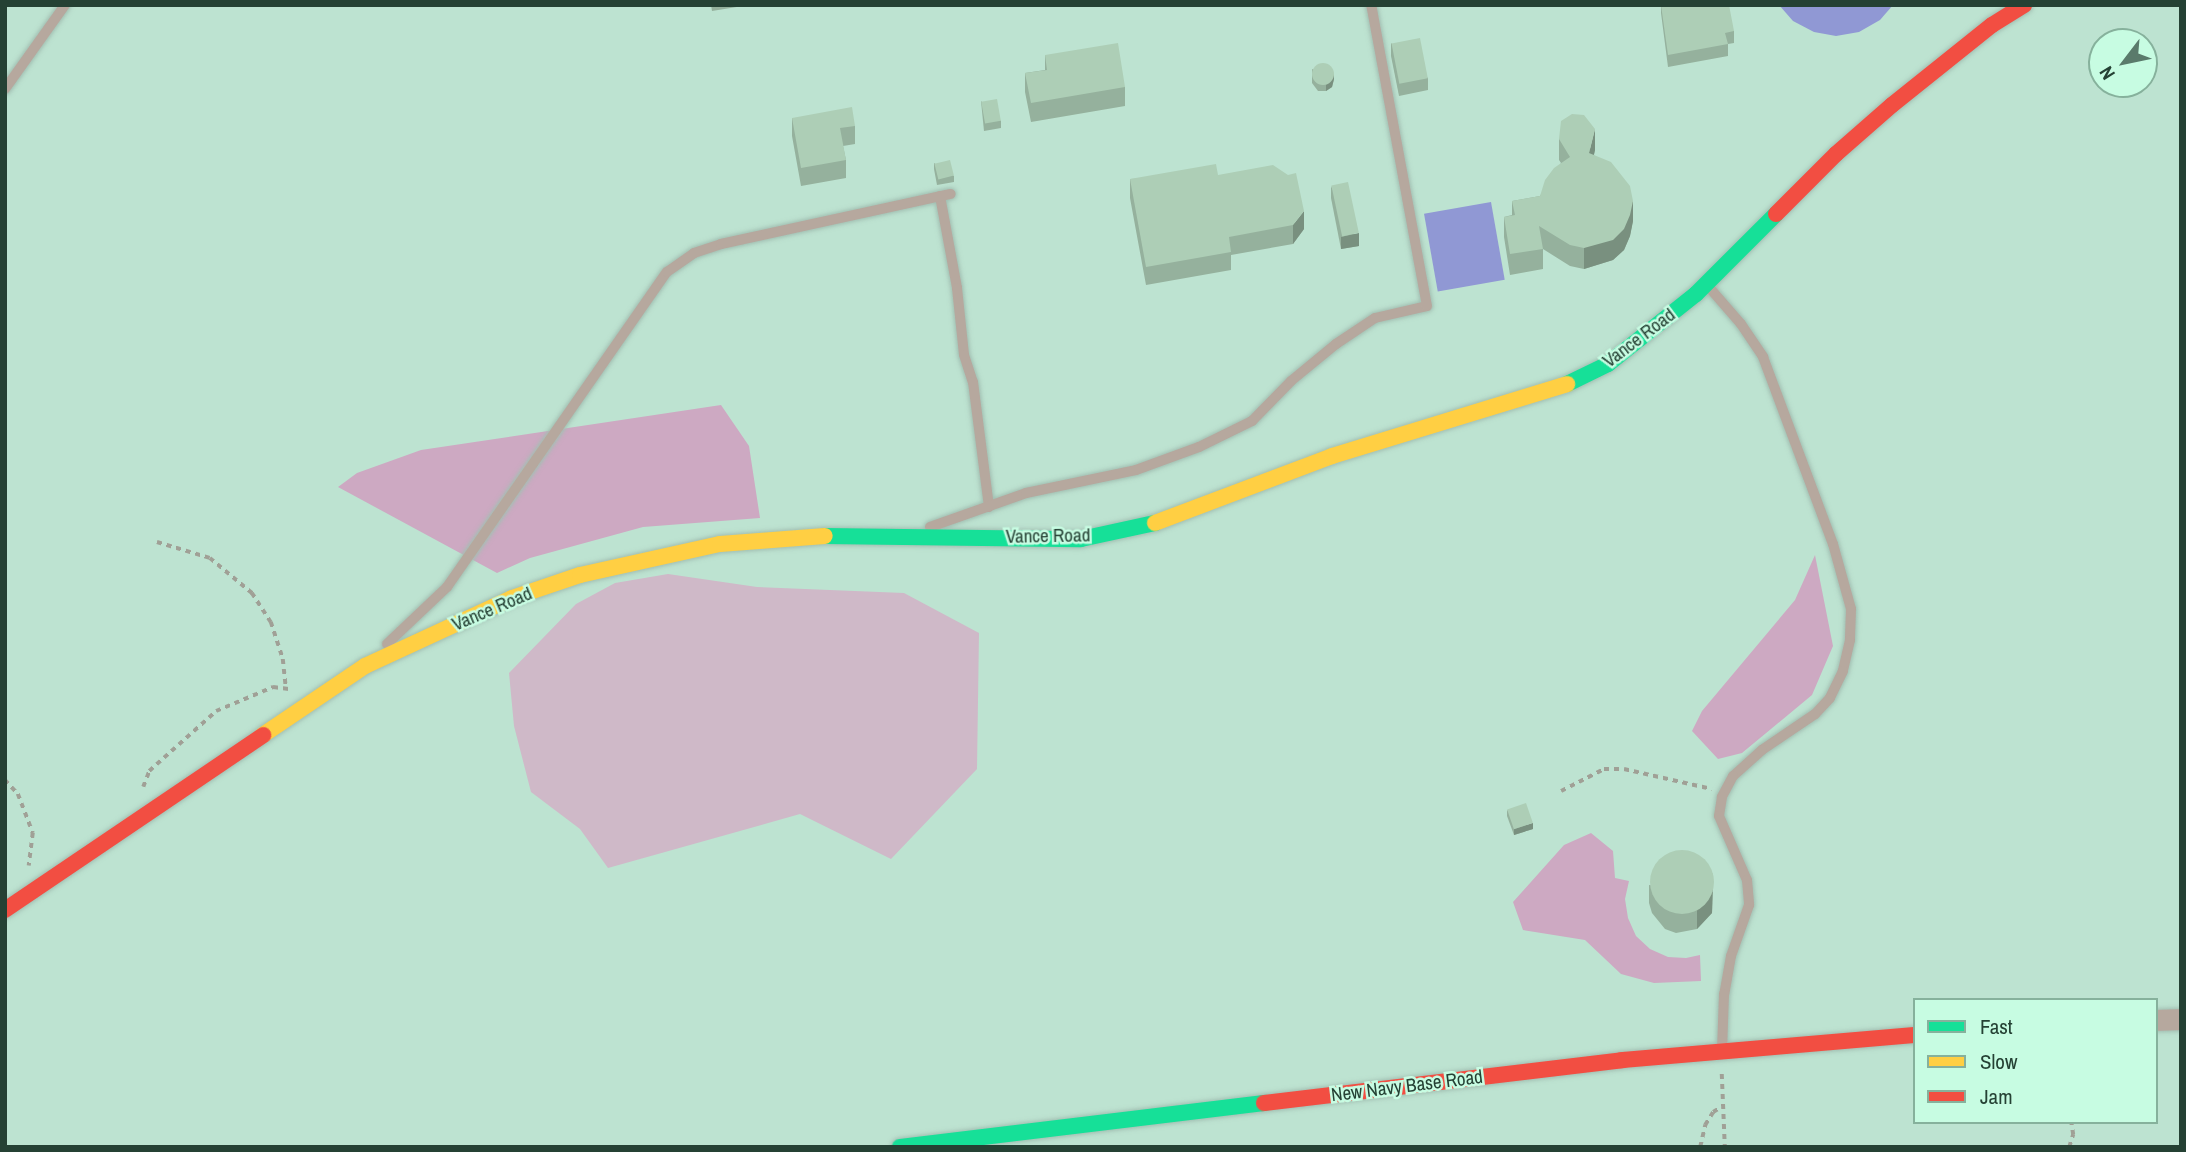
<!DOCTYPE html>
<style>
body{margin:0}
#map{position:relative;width:2186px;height:1152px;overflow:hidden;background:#bde3d1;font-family:"Archivo Narrow",sans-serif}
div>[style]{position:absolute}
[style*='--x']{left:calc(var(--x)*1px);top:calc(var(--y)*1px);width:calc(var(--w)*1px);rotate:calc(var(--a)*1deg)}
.green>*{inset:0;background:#cfb9c8}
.forest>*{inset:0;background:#cda9c2}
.water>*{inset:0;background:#9098d4;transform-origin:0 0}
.path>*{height:3.5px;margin-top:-1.75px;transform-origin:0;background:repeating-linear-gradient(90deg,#a0a096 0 5px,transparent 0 10px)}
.roads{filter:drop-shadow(0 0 2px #a2bfb2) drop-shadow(0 0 2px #a2bfb2)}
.lane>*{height:10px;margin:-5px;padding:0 5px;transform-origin:5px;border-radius:5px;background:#b6a89e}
.street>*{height:21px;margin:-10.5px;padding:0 10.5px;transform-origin:10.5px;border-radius:10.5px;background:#b6a89e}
.fast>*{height:16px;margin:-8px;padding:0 8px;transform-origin:8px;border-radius:8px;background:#16e098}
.slow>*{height:16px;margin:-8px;padding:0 8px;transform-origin:8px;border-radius:8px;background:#ffcf43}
.jam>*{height:16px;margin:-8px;padding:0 8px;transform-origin:8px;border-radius:8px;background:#f24e42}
.wall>*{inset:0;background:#95b19d}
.shaded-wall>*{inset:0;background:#79907f}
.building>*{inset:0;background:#adceb6;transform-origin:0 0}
.round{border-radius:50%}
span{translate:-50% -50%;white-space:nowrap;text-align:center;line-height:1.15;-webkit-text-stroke:5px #c7fce2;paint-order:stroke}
.street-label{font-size:19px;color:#254134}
.frame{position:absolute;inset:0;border:7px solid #254134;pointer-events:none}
.legend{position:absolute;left:1913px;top:998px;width:245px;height:126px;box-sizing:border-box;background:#c7fce2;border:2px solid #86b19c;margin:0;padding:9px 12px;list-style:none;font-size:21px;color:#254134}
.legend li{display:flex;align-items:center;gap:14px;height:35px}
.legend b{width:35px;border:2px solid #86b19c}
.north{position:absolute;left:2088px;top:28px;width:70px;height:70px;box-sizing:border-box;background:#c7fce2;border:2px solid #86b19c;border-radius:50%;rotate:238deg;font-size:19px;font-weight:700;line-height:28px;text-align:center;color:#254134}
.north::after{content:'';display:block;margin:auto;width:24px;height:32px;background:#5a7a6b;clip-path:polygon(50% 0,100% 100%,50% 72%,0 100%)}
</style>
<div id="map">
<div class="green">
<i style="clip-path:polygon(668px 574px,757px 587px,904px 593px,979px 633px,977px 769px,891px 859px,800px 814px,608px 868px,580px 829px,531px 792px,514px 726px,509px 673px,576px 604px,615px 583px)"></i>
</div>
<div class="forest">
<i style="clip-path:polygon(721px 405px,749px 446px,760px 518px,643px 527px,530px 558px,497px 573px,338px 487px,357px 473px,421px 450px)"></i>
<i style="clip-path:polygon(1815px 555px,1833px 646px,1812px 695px,1742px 753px,1718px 759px,1692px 731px,1702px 711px,1795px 600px)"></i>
<i style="clip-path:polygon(1591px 833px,1613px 851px,1615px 878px,1629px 881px,1625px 899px,1628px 918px,1636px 936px,1650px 949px,1668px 957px,1686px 958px,1700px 955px,1701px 981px,1654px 983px,1621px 974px,1585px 940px,1523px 930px,1513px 902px,1564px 845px)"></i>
</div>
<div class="water">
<i style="clip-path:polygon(1779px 5px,1893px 5px,1880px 20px,1859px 32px,1836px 36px,1814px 32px,1793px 21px)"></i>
<i style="left:1491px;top:202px;width:79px;height:68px;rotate:80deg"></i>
</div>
<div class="path">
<i style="--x:157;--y:542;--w:55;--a:16.8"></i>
<i style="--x:210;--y:558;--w:55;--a:39.8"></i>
<i style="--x:252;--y:593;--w:35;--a:57"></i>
<i style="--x:271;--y:622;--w:39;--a:72"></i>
<i style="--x:283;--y:659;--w:29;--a:84"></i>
<i style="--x:5;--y:780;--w:19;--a:47"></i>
<i style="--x:18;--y:794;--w:42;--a:69"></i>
<i style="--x:33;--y:833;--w:33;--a:97"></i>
<i style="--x:143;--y:787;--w:17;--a:-69"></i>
<i style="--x:149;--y:771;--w:90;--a:-41.8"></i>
<i style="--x:216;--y:711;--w:62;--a:-22.8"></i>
<i style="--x:273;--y:687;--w:16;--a:7"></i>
<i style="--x:1561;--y:791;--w:48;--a:-27.1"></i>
<i style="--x:1604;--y:769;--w:20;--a:0"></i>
<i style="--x:1624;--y:769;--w:90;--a:12.8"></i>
<i style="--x:1722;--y:1074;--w:73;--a:87.6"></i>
<i style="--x:1700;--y:1147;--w:23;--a:-77"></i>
<i style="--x:1705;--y:1125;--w:15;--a:-58"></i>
<i style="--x:1713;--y:1112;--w:12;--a:-31"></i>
<i style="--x:2069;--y:1147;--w:13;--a:-72"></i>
<i style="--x:2073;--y:1135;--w:13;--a:-99"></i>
</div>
<div class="roads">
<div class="lane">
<i style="--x:5;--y:89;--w:103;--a:-54.5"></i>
<i style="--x:940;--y:196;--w:94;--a:79.5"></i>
<i style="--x:957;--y:288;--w:67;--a:84"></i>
<i style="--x:964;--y:355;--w:28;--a:72"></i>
<i style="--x:973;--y:382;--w:126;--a:82.7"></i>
<i style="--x:1708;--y:286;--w:50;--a:49"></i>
<i style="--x:1741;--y:324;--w:40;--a:56"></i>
<i style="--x:1763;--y:357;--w:200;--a:69.5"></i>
<i style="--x:1833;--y:544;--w:67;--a:74.5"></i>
<i style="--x:1851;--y:609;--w:31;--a:92"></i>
<i style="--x:1850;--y:640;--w:32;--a:103"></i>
<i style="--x:1843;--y:671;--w:30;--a:116"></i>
<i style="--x:1830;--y:698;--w:22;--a:133"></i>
<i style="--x:1815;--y:714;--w:64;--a:145.8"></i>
<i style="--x:1762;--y:750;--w:39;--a:138"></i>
<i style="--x:1733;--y:776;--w:24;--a:118"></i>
<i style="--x:1722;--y:797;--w:19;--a:99"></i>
<i style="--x:1719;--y:816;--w:70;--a:66.4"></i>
<i style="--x:1747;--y:880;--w:25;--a:85"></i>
<i style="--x:1749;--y:905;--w:54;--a:109.4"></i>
<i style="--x:1731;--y:956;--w:39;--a:100"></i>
<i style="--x:1724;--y:994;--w:57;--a:92"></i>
<i style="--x:930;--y:527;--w:102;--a:-19.5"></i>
<i style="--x:1026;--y:493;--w:112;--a:-11.8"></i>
<i style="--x:1136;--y:470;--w:67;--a:-20.1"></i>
<i style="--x:1199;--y:447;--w:59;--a:-26.1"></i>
<i style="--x:1252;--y:421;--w:56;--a:-45.7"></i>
<i style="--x:1291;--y:381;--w:58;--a:-39.4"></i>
<i style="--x:1336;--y:344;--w:47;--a:-33.7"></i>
<i style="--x:1375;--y:318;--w:53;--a:-13"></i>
<i style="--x:1427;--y:306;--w:306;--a:-100.5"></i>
<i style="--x:387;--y:644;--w:83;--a:-43.5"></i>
<i style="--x:447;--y:587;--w:384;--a:-55.1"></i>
<i style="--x:667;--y:272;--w:33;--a:-35"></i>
<i style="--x:694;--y:253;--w:28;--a:-18"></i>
<i style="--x:721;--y:244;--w:235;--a:-12.3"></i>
</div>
<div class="street">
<i style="--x:2156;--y:1020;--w:25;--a:-2"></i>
</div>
<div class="fast">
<i style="--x:1567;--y:384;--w:46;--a:-26"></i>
<i style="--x:1608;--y:364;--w:112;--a:-38.5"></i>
<i style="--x:1696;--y:294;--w:113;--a:-45"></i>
<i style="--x:825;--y:536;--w:256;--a:0.7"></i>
<i style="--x:1081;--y:539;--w:76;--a:-12.2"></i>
<i style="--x:900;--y:1147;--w:367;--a:-6.9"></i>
</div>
<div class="slow">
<i style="--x:1155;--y:523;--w:189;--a:-20.7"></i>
<i style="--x:1332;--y:456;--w:246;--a:-17"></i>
<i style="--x:263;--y:735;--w:123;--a:-34.1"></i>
<i style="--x:365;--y:666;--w:162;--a:-24.8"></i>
<i style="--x:512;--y:598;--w:72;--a:-18.7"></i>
<i style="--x:580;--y:575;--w:143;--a:-12.5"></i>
<i style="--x:720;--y:544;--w:105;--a:-4.4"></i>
</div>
<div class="jam">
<i style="--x:1776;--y:214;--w:85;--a:-45"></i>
<i style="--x:1836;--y:154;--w:74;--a:-41.2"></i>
<i style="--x:1892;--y:105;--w:128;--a:-38.7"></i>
<i style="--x:1992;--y:25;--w:38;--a:-32"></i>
<i style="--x:5;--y:910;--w:312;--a:-34.1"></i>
<i style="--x:1264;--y:1103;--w:361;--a:-6.8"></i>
<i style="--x:1622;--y:1060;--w:294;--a:-4.9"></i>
</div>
</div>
<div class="wall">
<i style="clip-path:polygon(711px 5px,749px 5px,712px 11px)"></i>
<i style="clip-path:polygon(1661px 5px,1734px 31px,1734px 43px,1728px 44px,1728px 56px,1668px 67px,1661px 13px)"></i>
<i style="clip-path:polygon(1391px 43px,1428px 78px,1428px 90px,1399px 96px,1391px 56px)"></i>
<i style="clip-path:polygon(1045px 55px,1125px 87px,1125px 106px,1031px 122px,1025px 92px,1025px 73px,1045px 70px)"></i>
<i style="clip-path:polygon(1312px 69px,1334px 79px,1332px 87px,1326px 91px,1318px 91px,1312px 83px)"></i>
<i style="clip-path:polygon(981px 101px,1001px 121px,1001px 128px,984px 131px)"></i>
<i style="clip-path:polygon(792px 118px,855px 126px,855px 144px,843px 146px,846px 160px,846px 178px,801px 186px,792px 136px)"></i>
<i style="clip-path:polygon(1559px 139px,1595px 150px,1594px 155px,1633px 221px,1630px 236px,1624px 250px,1613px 260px,1584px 269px,1570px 266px,1543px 249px,1543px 269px,1510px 275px,1504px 237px,1504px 217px,1512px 215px,1512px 201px,1540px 196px,1561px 163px,1559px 160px)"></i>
<i style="clip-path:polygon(934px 163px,954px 176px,954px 182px,937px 185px,934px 169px)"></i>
<i style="clip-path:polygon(1218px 175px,1304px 229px,1293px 244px,1231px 255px,1231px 270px,1146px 285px,1130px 198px,1130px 179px)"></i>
<i style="clip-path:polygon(1331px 186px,1359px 246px,1341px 249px,1331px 198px)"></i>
<i style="clip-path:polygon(1507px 810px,1533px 829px,1514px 835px,1507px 816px)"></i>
<i style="clip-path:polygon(1649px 885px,1713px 892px,1712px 913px,1697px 929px,1676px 933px,1665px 929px,1652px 913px,1649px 903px)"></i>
</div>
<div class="shaded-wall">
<i style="clip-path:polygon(1334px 73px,1334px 79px,1332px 87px,1326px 91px,1326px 85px)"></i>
<i style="clip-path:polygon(1595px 129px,1595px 150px,1589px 174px,1589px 153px)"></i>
<i style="clip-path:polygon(1633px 201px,1633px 221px,1630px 236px,1624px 250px,1613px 260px,1584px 269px,1584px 248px)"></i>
<i style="clip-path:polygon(1304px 211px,1304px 229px,1293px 244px,1293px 225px)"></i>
<i style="clip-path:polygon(1359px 233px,1359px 246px,1341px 249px,1341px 237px)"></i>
<i style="clip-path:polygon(1533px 823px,1533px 829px,1514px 835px,1514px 829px)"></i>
<i style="clip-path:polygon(1713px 873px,1712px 913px,1697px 929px,1697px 911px)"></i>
</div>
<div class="building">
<i style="clip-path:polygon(1661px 5px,1729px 5px,1734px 31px,1725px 33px,1728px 44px,1668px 55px)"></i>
<i style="left:1420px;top:38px;width:41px;height:29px;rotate:79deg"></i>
<i style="clip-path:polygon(1118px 43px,1125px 87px,1031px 103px,1025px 73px,1047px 70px,1045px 55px)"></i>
<i class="round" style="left:1312px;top:63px;width:22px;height:22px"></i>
<i style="left:997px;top:99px;width:22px;height:16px;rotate:80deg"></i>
<i style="clip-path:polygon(852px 107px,855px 126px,840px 128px,846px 160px,801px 168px,792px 118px)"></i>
<i style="clip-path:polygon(1572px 114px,1584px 115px,1595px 129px,1589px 153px,1611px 162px,1630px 186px,1633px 201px,1630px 215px,1624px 229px,1613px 240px,1584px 248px,1570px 245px,1539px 226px,1543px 249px,1510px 254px,1504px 217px,1515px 215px,1512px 201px,1540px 196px,1545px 180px,1554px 168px,1570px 157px,1559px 139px,1561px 121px)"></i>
<i style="left:950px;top:160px;width:16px;height:16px;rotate:76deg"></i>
<i style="clip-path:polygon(1216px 164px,1218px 175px,1273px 165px,1288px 175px,1296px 173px,1304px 211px,1293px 225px,1229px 237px,1231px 252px,1146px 267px,1130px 179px)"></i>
<i style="left:1348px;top:182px;width:52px;height:17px;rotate:78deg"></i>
<i style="left:1526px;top:803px;width:21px;height:20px;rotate:71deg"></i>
<i class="round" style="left:1650px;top:850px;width:64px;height:64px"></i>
</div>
<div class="street-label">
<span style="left:1639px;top:338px;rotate:-37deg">Vance Road</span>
<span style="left:1048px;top:536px;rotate:-1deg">Vance Road</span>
<span style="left:492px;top:609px;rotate:-23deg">Vance Road</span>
<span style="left:1407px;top:1086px;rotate:-7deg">New Navy Base Road</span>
</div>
<div class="frame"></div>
<ul class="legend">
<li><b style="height:9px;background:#16e098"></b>Fast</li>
<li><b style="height:9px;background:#ffcf43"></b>Slow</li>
<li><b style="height:9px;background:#f24e42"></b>Jam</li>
</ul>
<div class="north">N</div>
</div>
